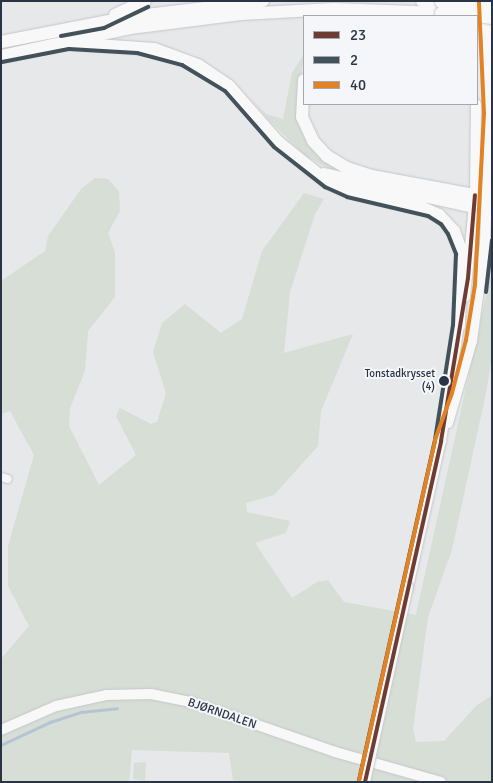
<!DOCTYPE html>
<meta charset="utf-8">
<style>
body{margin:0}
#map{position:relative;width:493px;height:783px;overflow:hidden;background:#e6e8ea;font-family:Signika,sans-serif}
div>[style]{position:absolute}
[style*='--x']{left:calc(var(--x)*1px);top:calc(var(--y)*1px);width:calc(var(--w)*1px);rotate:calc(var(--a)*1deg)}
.green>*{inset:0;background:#d6ded6}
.stream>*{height:2.5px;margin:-1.25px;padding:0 1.25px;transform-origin:1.25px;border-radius:1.25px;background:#b4c4d5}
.roads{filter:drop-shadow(0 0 1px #c4c6c8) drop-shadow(0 0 1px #c4c6c8)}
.minor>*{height:8px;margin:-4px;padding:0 4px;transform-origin:4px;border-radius:4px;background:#f5f6f7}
.secondary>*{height:10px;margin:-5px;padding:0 5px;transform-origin:5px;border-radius:5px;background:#f8f8f8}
.trunk>*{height:12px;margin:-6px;padding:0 6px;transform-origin:6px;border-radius:6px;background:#f8f8f8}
.bridges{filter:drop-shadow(0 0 1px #c4c6c8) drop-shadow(0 0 1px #c4c6c8)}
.secondary-bridge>*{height:10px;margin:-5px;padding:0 5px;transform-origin:5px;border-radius:5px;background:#f8f8f8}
.trunk-bridge>*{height:12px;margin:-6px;padding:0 6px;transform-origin:6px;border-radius:6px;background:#f8f8f8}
.bus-1>*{height:4px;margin:-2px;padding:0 2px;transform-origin:2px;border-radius:2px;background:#6e3c32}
.bus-2>*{height:4px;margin:-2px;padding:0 2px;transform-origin:2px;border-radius:2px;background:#43525a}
.bus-3>*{height:4px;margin:-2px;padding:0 2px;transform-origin:2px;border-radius:2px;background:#e28223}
.dots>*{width:14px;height:14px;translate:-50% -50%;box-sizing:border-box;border:2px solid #f4f6f9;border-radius:50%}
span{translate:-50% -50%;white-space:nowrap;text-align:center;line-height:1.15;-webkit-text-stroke:4px #f4f6f9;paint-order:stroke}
.bus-label{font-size:11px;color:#2b3445}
.right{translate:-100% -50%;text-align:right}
.street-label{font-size:12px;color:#2b3445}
.frame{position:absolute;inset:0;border:2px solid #2b3445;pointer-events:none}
.legend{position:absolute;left:303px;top:15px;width:175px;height:90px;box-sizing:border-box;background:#f4f6f9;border:1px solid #a4a8b1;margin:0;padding:6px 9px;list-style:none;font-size:15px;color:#2b3445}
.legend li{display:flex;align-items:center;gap:10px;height:25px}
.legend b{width:25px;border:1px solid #a4a8b1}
</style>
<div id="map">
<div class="green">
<i style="clip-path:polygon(304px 54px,297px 109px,335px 168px,333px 171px,304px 155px,269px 120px,250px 97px,266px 114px,283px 119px,292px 73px)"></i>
<i style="clip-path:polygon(95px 178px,108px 179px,119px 191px,120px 211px,108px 233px,115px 253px,115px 297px,88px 331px,85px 371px,70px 408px,69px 426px,99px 485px,136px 455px,116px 416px,120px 408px,151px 424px,157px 422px,166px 393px,153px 352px,162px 323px,185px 304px,221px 333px,242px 319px,262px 251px,304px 193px,324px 199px,315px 214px,290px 292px,284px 353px,353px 334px,321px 411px,318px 446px,274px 495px,246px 503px,247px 512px,290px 521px,286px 533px,255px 543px,292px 598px,317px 582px,328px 580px,344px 602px,416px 615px,492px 269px,492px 356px,487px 388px,452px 550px,428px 617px,413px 729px,416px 742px,444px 741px,476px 706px,492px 695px,492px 782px,241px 782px,233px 780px,229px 753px,132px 750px,129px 782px,1px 782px,1px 659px,29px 626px,8px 586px,8px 546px,34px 455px,10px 411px,1px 414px,1px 281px,45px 251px,48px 236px,81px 189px)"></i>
<i style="clip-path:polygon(146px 762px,145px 781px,133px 779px,134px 763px)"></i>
</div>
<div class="stream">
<i style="--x:1;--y:745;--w:54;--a:-25.1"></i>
<i style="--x:50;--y:722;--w:33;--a:-18"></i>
<i style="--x:81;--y:712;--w:36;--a:-6"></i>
</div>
<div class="roads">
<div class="minor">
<i style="--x:1;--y:477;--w:7;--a:16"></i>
</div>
<div class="secondary">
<i style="--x:465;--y:297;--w:102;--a:-84.4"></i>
<i style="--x:475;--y:195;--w:91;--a:-89.4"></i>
<i style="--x:448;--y:423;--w:85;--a:-73.7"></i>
<i style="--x:472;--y:341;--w:99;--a:-82.4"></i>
<i style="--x:485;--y:243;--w:130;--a:-87.8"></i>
<i style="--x:490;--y:113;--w:103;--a:-92.2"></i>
<i style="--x:408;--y:587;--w:150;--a:-77.3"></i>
<i style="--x:441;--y:441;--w:124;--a:-81.2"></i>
<i style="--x:1;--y:730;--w:60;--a:-23.6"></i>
<i style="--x:56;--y:706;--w:51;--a:-12.4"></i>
<i style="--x:106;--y:695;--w:45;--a:-1.3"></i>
<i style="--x:151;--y:694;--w:41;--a:11.3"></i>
<i style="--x:191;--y:702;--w:152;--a:19.1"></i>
<i style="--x:335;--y:752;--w:110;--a:15.8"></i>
</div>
<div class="trunk">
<i style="--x:422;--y:1;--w:19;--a:3"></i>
<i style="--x:115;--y:15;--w:33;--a:-25"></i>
<i style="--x:1;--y:42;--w:131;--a:-11"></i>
<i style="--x:130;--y:17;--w:134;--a:-6.9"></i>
<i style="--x:69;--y:43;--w:85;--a:4"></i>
<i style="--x:154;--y:49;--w:47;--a:20"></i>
<i style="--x:198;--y:65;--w:37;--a:34"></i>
<i style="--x:229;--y:86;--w:74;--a:48.8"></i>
<i style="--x:278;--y:142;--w:64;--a:38.7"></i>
<i style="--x:328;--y:182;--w:22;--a:24"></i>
<i style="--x:348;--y:191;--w:75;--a:12.4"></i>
<i style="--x:421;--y:207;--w:20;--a:24"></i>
<i style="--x:439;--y:215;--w:22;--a:47"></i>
<i style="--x:454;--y:231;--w:23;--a:70"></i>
<i style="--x:462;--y:253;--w:73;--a:92.4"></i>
<i style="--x:1;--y:56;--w:132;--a:-12.2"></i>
<i style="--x:130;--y:28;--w:112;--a:-7.2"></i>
<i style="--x:241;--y:14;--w:93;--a:-3.1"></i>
<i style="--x:334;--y:9;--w:107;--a:2.1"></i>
<i style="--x:304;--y:80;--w:37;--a:93"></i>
<i style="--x:302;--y:117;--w:26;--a:65"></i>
<i style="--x:313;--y:141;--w:21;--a:47"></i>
<i style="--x:327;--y:156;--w:23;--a:31"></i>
<i style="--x:347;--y:168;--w:26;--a:18"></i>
<i style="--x:372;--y:176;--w:105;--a:10.5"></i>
<i style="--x:324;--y:174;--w:154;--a:12.4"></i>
</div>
</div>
<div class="bridges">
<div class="secondary-bridge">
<i style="--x:365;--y:782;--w:200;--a:-77.6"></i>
</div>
<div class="trunk-bridge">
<i style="--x:441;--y:2;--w:51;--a:6.7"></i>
<i style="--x:441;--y:13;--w:35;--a:5"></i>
<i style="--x:477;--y:16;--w:15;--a:8"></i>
</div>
</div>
<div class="bus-1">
<i style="--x:365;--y:782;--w:349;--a:-77.4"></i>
<i style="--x:441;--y:441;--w:165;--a:-80.6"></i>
<i style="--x:468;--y:278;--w:83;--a:-85.2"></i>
</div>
<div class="bus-2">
<i style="--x:61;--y:36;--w:44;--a:-10.5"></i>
<i style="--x:104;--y:28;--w:49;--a:-25.5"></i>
<i style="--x:2;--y:62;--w:68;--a:-11"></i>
<i style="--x:69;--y:49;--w:68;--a:3.4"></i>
<i style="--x:137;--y:53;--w:47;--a:14.9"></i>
<i style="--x:182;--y:65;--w:50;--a:31.2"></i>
<i style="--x:225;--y:91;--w:74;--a:48.8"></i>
<i style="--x:274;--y:147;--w:65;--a:38.1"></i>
<i style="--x:325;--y:187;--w:24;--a:24"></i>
<i style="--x:347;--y:197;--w:83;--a:13.2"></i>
<i style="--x:428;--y:216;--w:15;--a:32"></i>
<i style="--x:441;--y:224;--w:12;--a:55"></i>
<i style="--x:448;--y:234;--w:22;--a:68"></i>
<i style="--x:456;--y:254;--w:71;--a:92.4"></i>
<i style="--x:453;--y:325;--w:116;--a:98.9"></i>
<i style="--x:435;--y:440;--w:349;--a:102.6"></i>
<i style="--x:486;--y:292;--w:52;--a:-83.4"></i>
</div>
<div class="bus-3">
<i style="--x:359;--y:781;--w:349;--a:-77.4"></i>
<i style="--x:435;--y:440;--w:50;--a:-70.1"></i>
<i style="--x:452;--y:393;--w:55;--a:-75.2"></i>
<i style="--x:466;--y:340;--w:56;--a:-80.7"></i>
<i style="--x:475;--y:285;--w:172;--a:-87"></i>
<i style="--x:484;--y:113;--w:112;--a:-92.6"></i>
</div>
<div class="dots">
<i style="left:444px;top:381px;background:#2b3445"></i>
</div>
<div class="bus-label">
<span class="right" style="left:435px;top:381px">Tonstadkrysset<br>(4)</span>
</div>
<div class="street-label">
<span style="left:222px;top:714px;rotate:19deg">BJØRNDALEN</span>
</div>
<div class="frame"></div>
<ul class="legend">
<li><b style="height:6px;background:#6e3c32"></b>23</li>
<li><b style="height:6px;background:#43525a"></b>2</li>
<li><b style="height:6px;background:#e28223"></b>40</li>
</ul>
</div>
